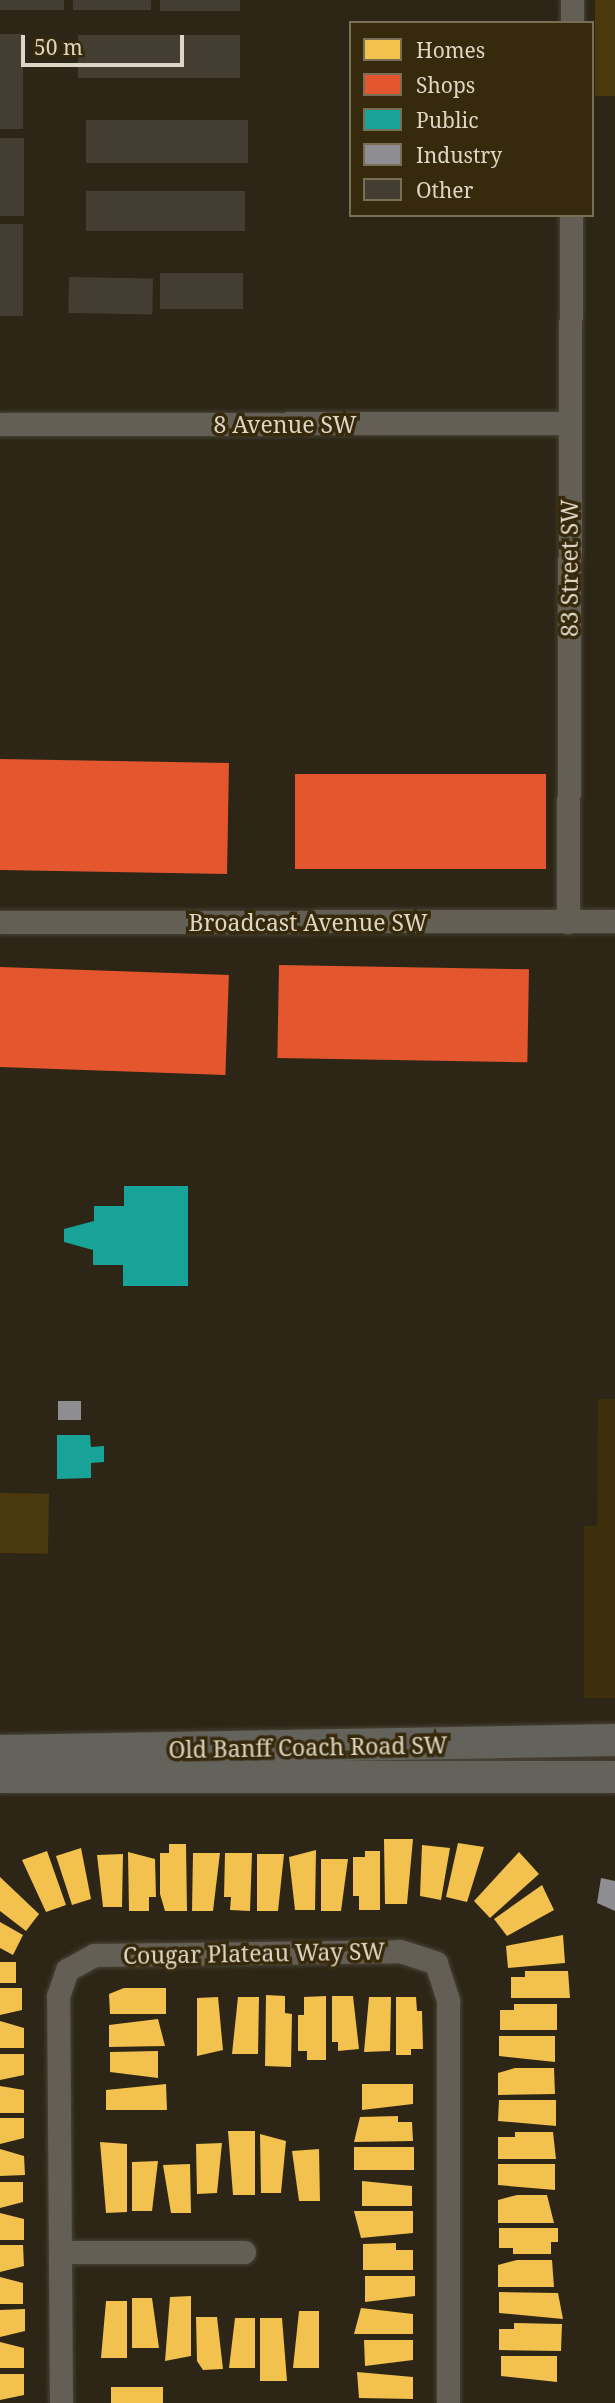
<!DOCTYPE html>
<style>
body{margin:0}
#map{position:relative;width:615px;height:2403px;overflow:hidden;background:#2d2616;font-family:"Noto Serif",serif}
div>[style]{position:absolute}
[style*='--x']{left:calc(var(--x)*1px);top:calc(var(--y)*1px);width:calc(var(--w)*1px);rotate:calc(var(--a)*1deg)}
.built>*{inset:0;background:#3d2f0b}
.green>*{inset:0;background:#4a390c;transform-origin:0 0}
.homes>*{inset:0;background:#f2c14e;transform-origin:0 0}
.shops>*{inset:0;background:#e4572e;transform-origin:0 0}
.public>*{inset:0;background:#17a398}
.industry>*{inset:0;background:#8d8d92;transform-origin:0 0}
.building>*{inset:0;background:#433e31;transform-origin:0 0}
.roads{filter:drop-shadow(0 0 2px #494337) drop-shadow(0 0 2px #494337)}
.minor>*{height:23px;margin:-11.5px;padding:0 11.5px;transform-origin:11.5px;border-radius:11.5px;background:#645f54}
.secondary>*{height:32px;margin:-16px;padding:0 16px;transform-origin:16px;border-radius:16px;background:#63625b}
span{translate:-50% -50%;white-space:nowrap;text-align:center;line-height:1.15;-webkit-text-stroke:7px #372a0c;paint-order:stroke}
.street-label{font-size:23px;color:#ddd5c5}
.legend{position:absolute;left:349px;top:21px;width:245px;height:196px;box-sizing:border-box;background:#372a0c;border:2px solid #796e56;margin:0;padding:9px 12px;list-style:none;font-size:21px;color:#ddd5c5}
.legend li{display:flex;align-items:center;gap:14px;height:35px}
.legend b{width:35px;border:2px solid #796e56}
.scale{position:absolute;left:21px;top:35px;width:163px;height:32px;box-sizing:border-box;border:4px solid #ddd5c5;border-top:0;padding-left:9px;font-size:21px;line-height:24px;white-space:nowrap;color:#ddd5c5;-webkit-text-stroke:5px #372a0c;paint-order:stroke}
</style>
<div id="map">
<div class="built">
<i style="clip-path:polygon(598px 1399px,615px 1399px,615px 1698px,584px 1698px,584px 1526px,597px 1526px)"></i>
</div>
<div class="green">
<i style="left:595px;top:0;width:20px;height:96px"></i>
<i style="left:0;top:1493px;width:49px;height:60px;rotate:1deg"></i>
</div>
<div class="homes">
<i style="clip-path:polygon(384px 1839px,413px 1839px,407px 1904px,385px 1904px)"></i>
<i style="clip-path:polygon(458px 1843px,484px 1847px,467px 1902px,446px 1897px)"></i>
<i style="clip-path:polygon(169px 1844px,186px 1844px,187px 1911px,165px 1911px,160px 1894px,160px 1853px,169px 1853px)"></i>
<i style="clip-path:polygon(422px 1845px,450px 1848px,441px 1900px,420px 1896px)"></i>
<i style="clip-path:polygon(81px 1848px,91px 1899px,72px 1905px,56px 1856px)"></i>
<i style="clip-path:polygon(316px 1850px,315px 1910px,295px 1910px,289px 1857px)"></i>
<i style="clip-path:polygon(47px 1851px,66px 1905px,46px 1912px,22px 1860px)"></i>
<i style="clip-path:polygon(365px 1851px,380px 1851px,380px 1910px,359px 1910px,359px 1896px,353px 1896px,353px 1857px,365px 1857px)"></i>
<i style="clip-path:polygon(128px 1852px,155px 1859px,156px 1897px,149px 1897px,149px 1911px,129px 1911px)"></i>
<i style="clip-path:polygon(519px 1852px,539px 1874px,490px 1918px,474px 1901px)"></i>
<i style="clip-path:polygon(193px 1853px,220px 1853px,213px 1911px,192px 1911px)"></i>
<i style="clip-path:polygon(225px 1853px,252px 1853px,250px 1911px,230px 1910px,231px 1897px,224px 1897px)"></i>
<i style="clip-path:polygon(123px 1854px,122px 1907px,103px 1907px,97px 1855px)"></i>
<i style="clip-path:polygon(257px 1854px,284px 1854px,278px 1911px,257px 1911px)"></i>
<i style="clip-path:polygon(321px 1859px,348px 1859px,341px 1911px,321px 1911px)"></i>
<i style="clip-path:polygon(0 1877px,39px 1914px,26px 1931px,0 1911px)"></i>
<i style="clip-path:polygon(542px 1885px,554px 1910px,507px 1936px,494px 1919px)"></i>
<i style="clip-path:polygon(0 1922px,23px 1935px,13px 1955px,0 1948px)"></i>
<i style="clip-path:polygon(563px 1935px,565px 1963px,508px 1968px,506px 1946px)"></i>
<i style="left:0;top:1962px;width:16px;height:21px"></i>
<i style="clip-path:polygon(525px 1971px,568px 1971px,570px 1998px,511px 1998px,511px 1977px,525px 1977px)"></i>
<i style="clip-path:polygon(0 1988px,22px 1988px,22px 2010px,0 2015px)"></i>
<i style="clip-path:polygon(124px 1988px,166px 1988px,166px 2014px,110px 2014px,109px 1994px)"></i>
<i style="clip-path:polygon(266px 1995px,285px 1996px,285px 2013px,292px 2014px,291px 2067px,265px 2066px)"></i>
<i style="clip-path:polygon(326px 1996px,326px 2060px,307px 2060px,307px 2051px,298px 2051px,298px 2015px,304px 2015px,304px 1997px)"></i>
<i style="clip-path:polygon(332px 1996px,353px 1996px,359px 2049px,338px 2051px,338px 2042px,332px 2042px)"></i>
<i style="clip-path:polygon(218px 1997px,223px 2050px,197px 2056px,197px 1998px)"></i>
<i style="clip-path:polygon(238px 1997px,259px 1997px,258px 2054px,232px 2054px)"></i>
<i style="clip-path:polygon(369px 1997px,391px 1997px,390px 2051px,364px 2052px)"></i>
<i style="clip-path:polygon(396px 1997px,416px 1997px,417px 2011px,422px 2011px,423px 2049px,411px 2049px,411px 2055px,396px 2055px)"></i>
<i style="clip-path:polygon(514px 2004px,557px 2004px,557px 2030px,500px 2030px,500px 2010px,514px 2010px)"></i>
<i style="clip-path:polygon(158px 2019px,165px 2046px,109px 2047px,109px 2025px)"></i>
<i style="clip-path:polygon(0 2021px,24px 2028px,24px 2048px,0 2048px)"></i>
<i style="clip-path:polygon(499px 2036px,555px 2036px,555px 2062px,499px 2056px)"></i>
<i style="clip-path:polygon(158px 2051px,158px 2078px,110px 2072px,110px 2052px)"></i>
<i style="clip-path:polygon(0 2054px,24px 2054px,24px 2075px,0 2080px)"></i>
<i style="clip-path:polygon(515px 2068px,554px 2068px,555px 2094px,498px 2095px,498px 2073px)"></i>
<i style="clip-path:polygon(166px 2084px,167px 2110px,106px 2110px,106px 2090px)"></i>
<i style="clip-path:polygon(362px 2084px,413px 2084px,413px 2104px,362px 2110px)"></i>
<i style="clip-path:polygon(0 2086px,24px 2090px,24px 2113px,0 2113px)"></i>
<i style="clip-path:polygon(499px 2100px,556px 2100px,556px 2126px,498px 2121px)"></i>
<i style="clip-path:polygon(398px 2116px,398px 2122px,412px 2122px,413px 2141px,354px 2142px,360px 2117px)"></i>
<i style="clip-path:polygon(0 2118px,24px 2118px,24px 2138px,0 2144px)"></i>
<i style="clip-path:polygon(228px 2131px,255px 2131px,255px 2195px,233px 2195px)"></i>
<i style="clip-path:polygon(515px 2132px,553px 2132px,556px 2159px,498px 2159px,498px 2137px,515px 2137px)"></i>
<i style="clip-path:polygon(260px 2134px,286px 2141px,281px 2193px,261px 2193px)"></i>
<i style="clip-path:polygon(100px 2142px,127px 2144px,127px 2212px,106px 2213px)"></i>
<i style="clip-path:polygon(222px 2143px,217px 2193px,197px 2194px,196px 2144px)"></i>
<i style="left:414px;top:2147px;width:23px;height:60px;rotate:90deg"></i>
<i style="clip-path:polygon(0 2149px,24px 2156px,25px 2175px,0 2176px)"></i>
<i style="clip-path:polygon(319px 2149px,320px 2201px,299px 2201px,292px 2151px)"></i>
<i style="clip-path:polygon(158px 2161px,152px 2211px,132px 2211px,132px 2162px)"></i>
<i style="clip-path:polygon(190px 2164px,191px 2213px,171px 2213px,163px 2165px)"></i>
<i style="clip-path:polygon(498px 2164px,555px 2164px,555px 2190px,498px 2185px)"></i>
<i style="clip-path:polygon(362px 2181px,412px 2186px,412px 2206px,362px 2206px)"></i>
<i style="clip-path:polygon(0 2182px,23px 2182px,23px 2202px,0 2208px)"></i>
<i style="clip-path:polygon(517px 2195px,547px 2195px,554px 2223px,498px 2223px,498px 2200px)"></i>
<i style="clip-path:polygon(354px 2211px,413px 2211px,413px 2233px,361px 2238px)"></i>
<i style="clip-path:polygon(0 2213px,24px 2219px,24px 2240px,0 2240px)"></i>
<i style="clip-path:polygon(499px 2228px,558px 2228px,558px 2242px,551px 2242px,551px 2254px,513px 2254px,513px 2248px,499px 2248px)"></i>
<i style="clip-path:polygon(396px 2243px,396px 2250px,413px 2250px,413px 2270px,363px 2270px,363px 2244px)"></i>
<i style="clip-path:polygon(0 2245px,23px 2245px,24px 2266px,0 2272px)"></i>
<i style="clip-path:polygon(517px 2260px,552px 2260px,554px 2287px,498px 2287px,498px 2265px)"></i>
<i style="clip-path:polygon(365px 2276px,415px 2276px,415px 2296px,365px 2302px)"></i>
<i style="clip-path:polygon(0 2277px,23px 2283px,23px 2304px,0 2304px)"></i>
<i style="clip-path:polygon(499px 2292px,558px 2293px,563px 2319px,499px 2313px)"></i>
<i style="clip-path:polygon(191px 2296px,191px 2356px,165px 2361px,170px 2297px)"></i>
<i style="clip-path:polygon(132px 2298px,152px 2298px,159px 2348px,132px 2348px)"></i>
<i style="clip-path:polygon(106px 2301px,127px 2301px,127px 2358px,101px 2358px)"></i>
<i style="clip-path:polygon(361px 2308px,413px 2314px,413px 2334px,354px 2334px)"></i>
<i style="clip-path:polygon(25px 2309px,25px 2331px,0 2337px,0 2310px)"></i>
<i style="clip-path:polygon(299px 2311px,319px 2311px,319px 2368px,293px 2368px)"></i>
<i style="clip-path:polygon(196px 2317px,217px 2317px,223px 2369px,203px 2370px,197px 2361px)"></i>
<i style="clip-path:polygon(235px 2318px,255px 2318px,255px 2368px,229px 2368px)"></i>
<i style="clip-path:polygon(260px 2318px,282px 2318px,287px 2381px,260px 2381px)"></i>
<i style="clip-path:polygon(514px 2323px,562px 2324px,561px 2351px,499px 2350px,499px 2329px,514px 2329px)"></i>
<i style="clip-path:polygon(364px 2340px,413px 2340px,413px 2360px,365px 2366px)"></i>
<i style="clip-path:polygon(0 2342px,24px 2348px,24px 2368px,0 2368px)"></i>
<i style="clip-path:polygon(501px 2356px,557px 2356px,557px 2382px,501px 2376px)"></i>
<i style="clip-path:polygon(357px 2372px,413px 2377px,413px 2399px,359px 2398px)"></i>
<i style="clip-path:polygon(0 2374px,24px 2374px,24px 2395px,0 2400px)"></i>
<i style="left:163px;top:2387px;width:16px;height:52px;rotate:90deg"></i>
</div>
<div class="shops">
<i style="left:0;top:759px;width:229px;height:111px;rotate:1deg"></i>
<i style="left:295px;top:774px;width:251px;height:95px"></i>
<i style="left:279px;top:965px;width:250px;height:93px;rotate:1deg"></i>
<i style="left:0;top:967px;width:229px;height:100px;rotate:2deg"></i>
</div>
<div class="public">
<i style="clip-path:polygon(124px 1186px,188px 1186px,188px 1286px,123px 1286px,123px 1265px,93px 1265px,93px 1250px,64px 1242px,64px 1229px,94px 1221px,94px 1206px,124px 1206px)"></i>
<i style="clip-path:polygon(57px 1435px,90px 1435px,91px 1447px,104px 1446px,104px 1462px,91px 1463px,91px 1478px,57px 1479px)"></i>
</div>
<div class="industry">
<i style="left:58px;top:1401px;width:23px;height:19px"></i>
<i style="clip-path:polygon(601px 1878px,615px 1881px,615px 1911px,597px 1903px)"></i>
</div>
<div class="building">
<i style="left:0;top:0;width:64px;height:10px"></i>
<i style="left:73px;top:0;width:78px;height:10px"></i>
<i style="left:160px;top:0;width:80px;height:11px"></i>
<i style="left:0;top:34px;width:23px;height:95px"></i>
<i style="left:78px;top:35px;width:162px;height:43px"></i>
<i style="left:86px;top:120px;width:162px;height:43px"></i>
<i style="left:0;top:138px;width:24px;height:78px"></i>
<i style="left:86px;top:191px;width:159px;height:40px"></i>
<i style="left:0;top:224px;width:23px;height:92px"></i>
<i style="left:160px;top:273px;width:83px;height:36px"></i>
<i style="left:69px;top:277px;width:84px;height:36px;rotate:1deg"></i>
</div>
<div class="roads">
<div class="minor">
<i style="--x:572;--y:23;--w:23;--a:-90"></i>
<i style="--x:0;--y:424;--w:570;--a:-0.1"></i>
<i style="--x:0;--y:922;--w:615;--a:-0.09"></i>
<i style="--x:568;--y:922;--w:707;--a:-89.76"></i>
<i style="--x:61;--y:2252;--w:183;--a:0"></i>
<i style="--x:61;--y:2403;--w:407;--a:-90.4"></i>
<i style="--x:58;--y:1996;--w:28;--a:-71"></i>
<i style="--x:67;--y:1970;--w:31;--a:-29"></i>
<i style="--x:94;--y:1955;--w:306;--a:-0.7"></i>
<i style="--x:400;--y:1951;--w:38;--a:18"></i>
<i style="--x:436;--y:1963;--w:40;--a:72"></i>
<i style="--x:448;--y:2001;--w:402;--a:90"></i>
</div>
<div class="secondary">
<i style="--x:0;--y:1751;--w:615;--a:-1.02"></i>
<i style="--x:0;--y:1777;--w:615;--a:0"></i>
</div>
</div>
<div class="street-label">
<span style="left:285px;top:424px">8 Avenue SW</span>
<span style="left:569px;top:568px;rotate:-90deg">83 Street SW</span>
<span style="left:308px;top:922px">Broadcast Avenue SW</span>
<span style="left:308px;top:1747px;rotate:-1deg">Old Banff Coach Road SW</span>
<span style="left:254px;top:1953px;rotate:-1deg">Cougar Plateau Way SW</span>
</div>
<ul class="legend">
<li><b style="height:19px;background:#f2c14e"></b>Homes</li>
<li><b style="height:19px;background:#e4572e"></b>Shops</li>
<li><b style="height:19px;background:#17a398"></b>Public</li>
<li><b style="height:19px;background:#8d8d92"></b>Industry</li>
<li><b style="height:19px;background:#433e31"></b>Other</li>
</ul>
<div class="scale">50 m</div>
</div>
